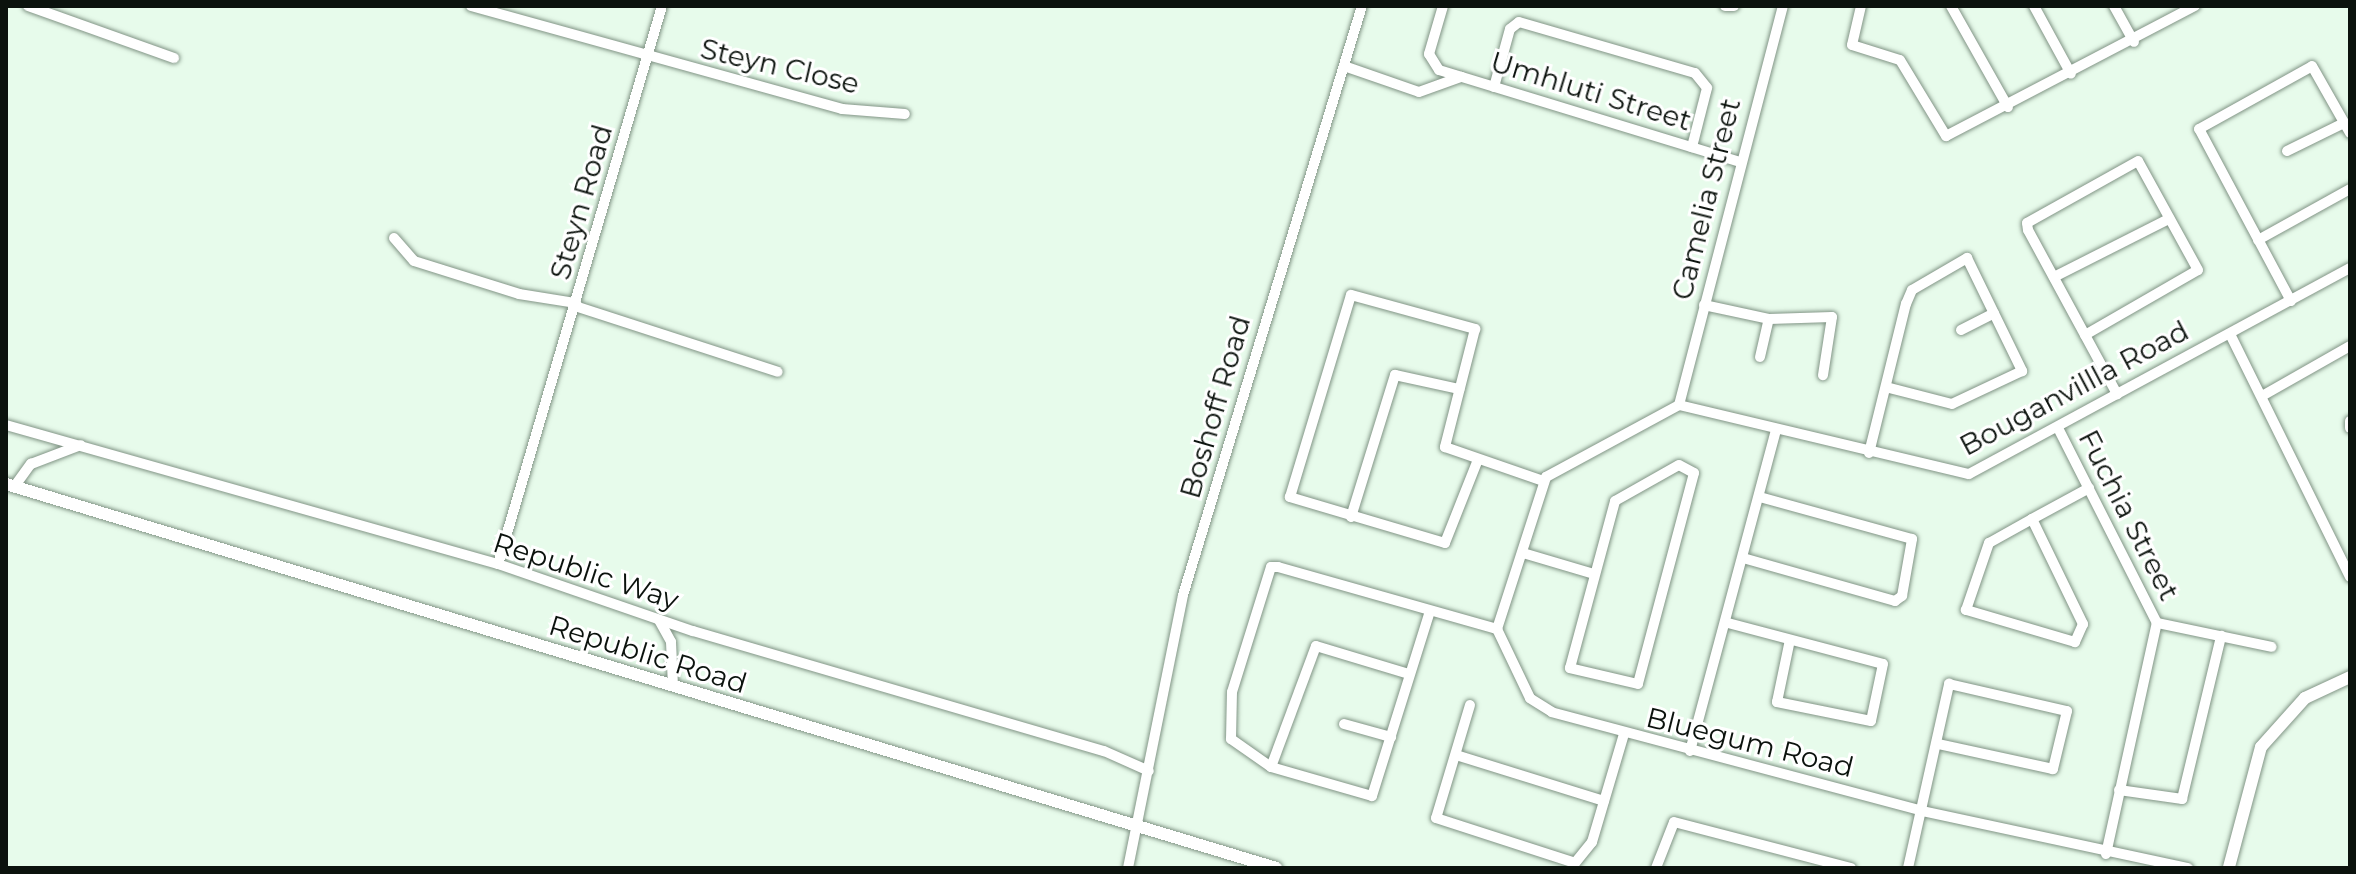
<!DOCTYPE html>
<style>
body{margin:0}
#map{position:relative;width:2356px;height:874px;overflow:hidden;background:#e7fbeb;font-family:Montserrat,sans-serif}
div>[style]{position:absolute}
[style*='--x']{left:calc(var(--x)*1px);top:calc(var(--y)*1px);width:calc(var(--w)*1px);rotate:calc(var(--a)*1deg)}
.roads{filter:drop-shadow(0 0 2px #819485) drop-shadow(0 0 2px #819485)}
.minor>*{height:10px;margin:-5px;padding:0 5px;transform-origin:5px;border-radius:5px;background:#fff}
.tertiary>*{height:12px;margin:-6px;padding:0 6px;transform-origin:6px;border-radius:6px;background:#fff}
span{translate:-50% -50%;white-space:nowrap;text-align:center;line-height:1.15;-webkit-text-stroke:6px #fff;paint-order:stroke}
.street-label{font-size:28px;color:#0b120d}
.frame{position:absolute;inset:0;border:8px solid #0b120d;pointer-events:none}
</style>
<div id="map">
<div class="roads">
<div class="minor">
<i style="--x:28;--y:6;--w:155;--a:19.6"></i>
<i style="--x:471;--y:6;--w:385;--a:15.5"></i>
<i style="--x:842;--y:109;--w:63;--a:4.5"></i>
<i style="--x:1443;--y:6;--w:50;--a:106.3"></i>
<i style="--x:1429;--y:54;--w:19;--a:58"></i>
<i style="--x:1439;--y:70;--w:314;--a:17"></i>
<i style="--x:1725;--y:6;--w:9;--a:0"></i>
<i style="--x:1861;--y:6;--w:40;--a:103"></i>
<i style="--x:1852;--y:45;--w:50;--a:17.4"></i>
<i style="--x:1900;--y:60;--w:89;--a:58.8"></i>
<i style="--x:1946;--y:136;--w:281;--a:-27.6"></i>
<i style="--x:1951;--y:6;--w:116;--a:60.6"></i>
<i style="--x:2034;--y:6;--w:77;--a:61.4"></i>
<i style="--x:2114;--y:6;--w:41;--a:60.9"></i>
<i style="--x:1344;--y:66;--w:79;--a:19.1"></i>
<i style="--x:1419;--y:92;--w:45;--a:-19.7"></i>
<i style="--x:1494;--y:87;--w:60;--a:-74.6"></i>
<i style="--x:1510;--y:29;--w:11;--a:-38"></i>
<i style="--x:1519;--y:22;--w:183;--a:16.2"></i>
<i style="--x:1695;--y:73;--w:19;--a:51"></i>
<i style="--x:1707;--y:88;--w:61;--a:104.3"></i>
<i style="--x:2287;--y:151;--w:64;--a:-26.2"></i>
<i style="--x:394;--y:238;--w:30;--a:49"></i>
<i style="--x:414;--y:261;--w:110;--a:17.4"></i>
<i style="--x:519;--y:294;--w:58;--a:9"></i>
<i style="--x:2258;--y:240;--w:105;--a:-29"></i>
<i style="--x:2054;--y:277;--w:129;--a:-26.8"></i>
<i style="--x:2291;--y:301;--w:195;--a:-118.1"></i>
<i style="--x:2199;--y:129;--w:129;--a:-29.1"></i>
<i style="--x:2312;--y:66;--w:77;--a:60.4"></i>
<i style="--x:1704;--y:305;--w:66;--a:12.2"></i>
<i style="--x:1769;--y:319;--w:63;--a:-1.8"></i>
<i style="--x:1832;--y:317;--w:59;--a:98.8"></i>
<i style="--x:575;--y:306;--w:213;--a:18"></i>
<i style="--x:1961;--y:330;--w:37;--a:-27"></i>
<i style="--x:2230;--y:334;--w:271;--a:63.7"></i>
<i style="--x:2085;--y:335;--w:130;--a:-29.9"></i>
<i style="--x:2198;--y:270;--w:124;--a:-118.8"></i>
<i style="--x:2138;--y:161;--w:127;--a:150.8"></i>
<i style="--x:2027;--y:223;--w:7;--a:82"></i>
<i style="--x:2028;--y:230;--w:187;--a:61.5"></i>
<i style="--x:1760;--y:357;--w:39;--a:-77"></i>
<i style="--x:2262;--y:396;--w:101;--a:-29.6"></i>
<i style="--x:1679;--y:405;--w:412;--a:-75.4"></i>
<i style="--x:2350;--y:421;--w:7;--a:90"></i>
<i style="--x:6;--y:425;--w:511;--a:15.78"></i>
<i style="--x:498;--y:564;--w:206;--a:19"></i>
<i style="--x:693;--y:631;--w:428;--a:16.3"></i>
<i style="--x:1104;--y:751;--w:49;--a:24"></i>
<i style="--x:2058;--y:428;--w:219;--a:63.1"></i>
<i style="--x:1869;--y:453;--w:154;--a:-76.1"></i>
<i style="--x:1906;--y:304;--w:15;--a:-67"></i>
<i style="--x:1912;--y:290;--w:64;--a:-30.2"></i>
<i style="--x:1967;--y:258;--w:126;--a:64"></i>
<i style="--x:2022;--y:371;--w:77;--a:154.8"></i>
<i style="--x:1952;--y:404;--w:68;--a:-165.6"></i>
<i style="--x:1477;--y:462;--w:87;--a:111.6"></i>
<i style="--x:1445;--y:543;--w:162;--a:-163.5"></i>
<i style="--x:1290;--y:497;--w:211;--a:-73.2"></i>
<i style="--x:1351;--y:295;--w:129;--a:15.3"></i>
<i style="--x:1475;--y:329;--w:122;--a:104.3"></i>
<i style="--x:1445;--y:447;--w:104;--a:19.1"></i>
<i style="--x:1679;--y:465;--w:17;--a:28"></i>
<i style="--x:1694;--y:473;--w:218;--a:104.9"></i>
<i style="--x:1638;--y:684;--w:70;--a:-166.8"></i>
<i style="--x:1570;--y:668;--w:173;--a:-74.9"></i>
<i style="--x:1615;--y:501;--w:73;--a:-29.4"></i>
<i style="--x:14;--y:487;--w:29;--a:-54"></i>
<i style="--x:31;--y:464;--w:53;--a:-20.8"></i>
<i style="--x:1351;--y:517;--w:149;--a:-72.8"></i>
<i style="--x:1395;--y:375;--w:66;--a:12.3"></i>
<i style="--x:2032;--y:519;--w:117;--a:64.1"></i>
<i style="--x:2083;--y:624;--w:20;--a:114"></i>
<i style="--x:2075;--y:642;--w:114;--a:-163.6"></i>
<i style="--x:1966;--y:610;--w:71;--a:-71.1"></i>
<i style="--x:1989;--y:543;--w:49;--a:-29.2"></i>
<i style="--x:2032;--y:519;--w:65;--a:-28.5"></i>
<i style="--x:1523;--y:553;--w:74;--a:16.5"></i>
<i style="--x:1743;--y:558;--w:158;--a:15.8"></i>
<i style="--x:1895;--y:601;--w:9;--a:-36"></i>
<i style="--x:1902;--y:596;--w:58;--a:-80"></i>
<i style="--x:1912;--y:539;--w:159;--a:-164.6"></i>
<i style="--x:498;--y:564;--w:582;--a:-73.62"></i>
<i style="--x:1430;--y:611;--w:194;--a:107.4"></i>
<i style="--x:1372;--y:796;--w:105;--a:-164"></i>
<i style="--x:1271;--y:767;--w:49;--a:-145"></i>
<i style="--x:1231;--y:739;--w:47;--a:-88.8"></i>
<i style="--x:1232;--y:692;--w:131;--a:-72.7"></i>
<i style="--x:1271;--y:567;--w:7;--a:0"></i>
<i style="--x:1278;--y:567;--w:228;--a:15.8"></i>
<i style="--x:659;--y:620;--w:25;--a:61"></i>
<i style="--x:671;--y:642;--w:44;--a:87.4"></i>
<i style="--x:1728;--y:623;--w:160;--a:14.8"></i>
<i style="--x:1883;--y:664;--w:58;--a:101.9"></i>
<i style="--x:1871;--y:721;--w:96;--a:-168.6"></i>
<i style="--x:1777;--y:702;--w:63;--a:-78.2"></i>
<i style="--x:2157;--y:623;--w:117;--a:11.8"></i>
<i style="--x:1470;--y:705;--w:118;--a:106.7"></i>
<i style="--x:1436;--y:818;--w:146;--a:17.9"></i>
<i style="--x:1575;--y:863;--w:27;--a:-51"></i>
<i style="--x:1592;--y:842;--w:113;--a:-73.5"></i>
<i style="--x:1344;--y:724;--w:49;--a:15.5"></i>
<i style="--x:1690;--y:751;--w:333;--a:-75"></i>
<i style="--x:1456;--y:755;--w:155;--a:17.3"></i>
<i style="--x:1271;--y:767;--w:129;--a:-69.6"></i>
<i style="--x:1316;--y:646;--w:97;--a:16.8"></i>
<i style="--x:2119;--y:790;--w:64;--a:8.1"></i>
<i style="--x:2182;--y:799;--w:168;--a:-76.5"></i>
<i style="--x:2106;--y:854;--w:237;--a:-77.6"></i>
<i style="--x:1128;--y:868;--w:278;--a:-78.6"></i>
<i style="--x:1183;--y:595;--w:616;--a:-73.1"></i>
<i style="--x:1656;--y:868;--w:49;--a:-68.6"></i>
<i style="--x:1674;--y:822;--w:183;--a:14.6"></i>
<i style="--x:1908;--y:868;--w:189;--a:-77.4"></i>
<i style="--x:1949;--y:684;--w:121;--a:12.9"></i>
<i style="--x:2067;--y:711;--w:60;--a:103.6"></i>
<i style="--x:2053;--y:769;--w:118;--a:-167.7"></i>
<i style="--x:2188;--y:868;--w:271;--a:-167.9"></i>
<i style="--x:1923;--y:811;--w:384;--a:-165.1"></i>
<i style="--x:1552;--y:712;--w:26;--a:-148"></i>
<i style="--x:1530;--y:698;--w:76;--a:-115.6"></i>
<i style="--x:1497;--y:629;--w:160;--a:-72.1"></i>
<i style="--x:1546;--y:477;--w:151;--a:-28.4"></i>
<i style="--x:1679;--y:405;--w:298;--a:13.4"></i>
<i style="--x:1969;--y:474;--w:433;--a:-28.4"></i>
</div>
<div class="tertiary">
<i style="--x:6;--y:484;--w:1327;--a:16.82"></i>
<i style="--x:2229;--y:867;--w:124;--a:-75.1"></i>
<i style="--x:2261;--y:747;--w:66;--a:-48.1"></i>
<i style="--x:2305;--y:698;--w:50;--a:-25"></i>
</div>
</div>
<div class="street-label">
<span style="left:780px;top:66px;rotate:13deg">Steyn Close</span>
<span style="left:1591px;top:91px;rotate:17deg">Umhluti Street</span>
<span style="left:1706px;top:199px;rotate:-76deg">Camelia Street</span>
<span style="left:581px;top:202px;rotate:-74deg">Steyn Road</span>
<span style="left:2074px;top:388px;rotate:-28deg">Bouganvillla Road</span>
<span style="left:1215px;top:407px;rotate:-74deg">Boshoff Road</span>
<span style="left:2129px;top:515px;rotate:63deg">Fuchia Street</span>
<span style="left:586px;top:571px;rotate:18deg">Republic Way</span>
<span style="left:648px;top:654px;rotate:17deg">Republic Road</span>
<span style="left:1750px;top:742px;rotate:14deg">Bluegum Road</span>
</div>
<div class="frame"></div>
</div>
